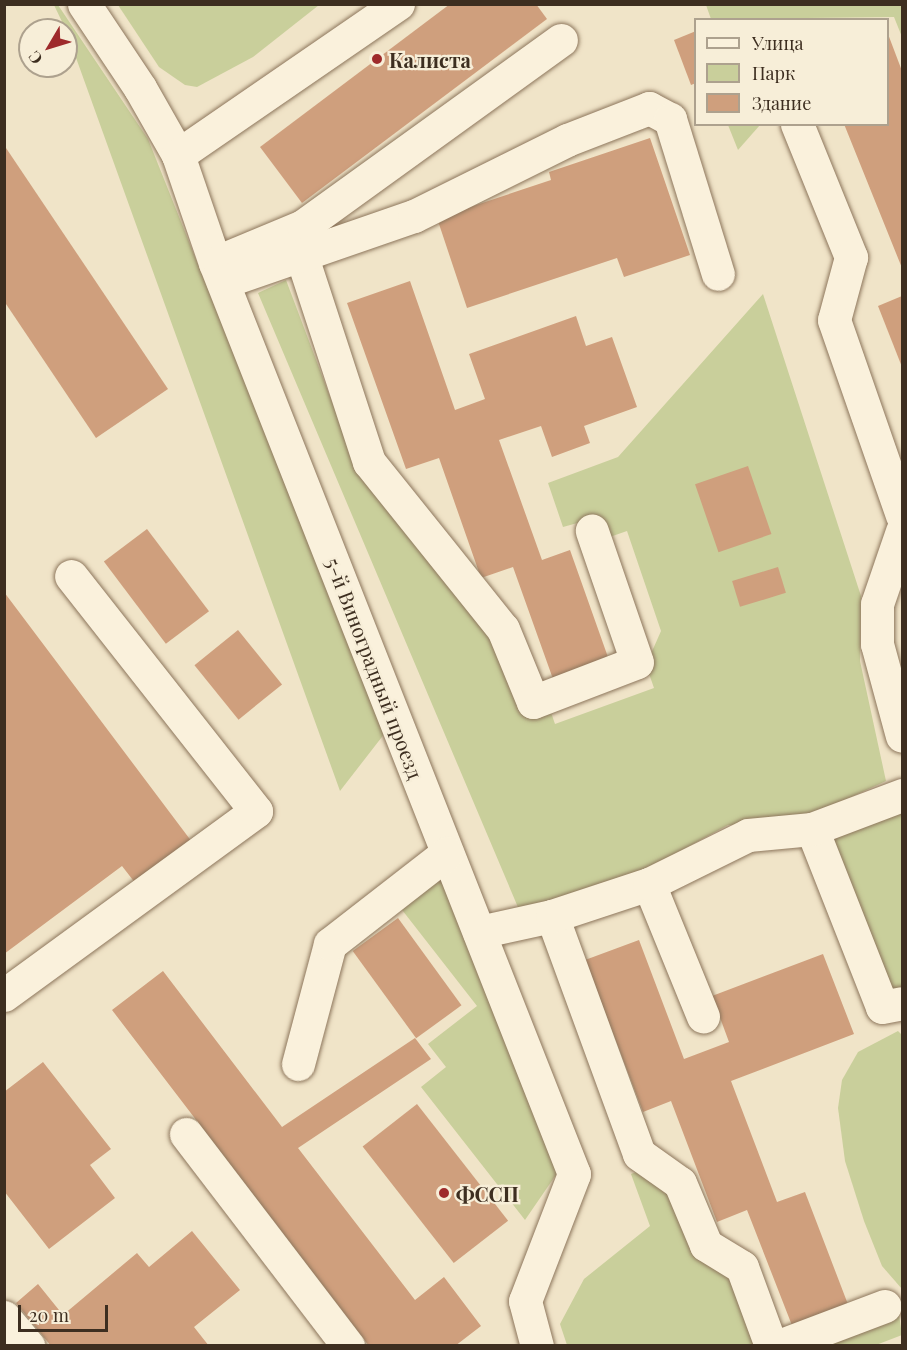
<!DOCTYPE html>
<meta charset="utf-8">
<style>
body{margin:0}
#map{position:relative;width:907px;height:1350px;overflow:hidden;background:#f0e4c8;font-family:"Playfair Display",serif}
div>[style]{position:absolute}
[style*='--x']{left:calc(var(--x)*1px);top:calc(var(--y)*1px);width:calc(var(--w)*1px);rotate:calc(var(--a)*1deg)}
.green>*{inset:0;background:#c9cf9b}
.building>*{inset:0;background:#cf9f7d;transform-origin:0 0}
.roads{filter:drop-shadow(0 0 2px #8d765c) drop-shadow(0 0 2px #8d765c)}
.minor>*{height:33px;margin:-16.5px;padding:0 16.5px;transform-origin:16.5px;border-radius:16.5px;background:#faf1dc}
.dots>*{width:16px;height:16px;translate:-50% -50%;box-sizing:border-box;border:3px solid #f7eed8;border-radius:50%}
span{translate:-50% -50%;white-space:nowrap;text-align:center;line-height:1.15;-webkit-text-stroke:4.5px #f7eed8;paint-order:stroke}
.poi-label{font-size:20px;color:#3d2e20;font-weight:700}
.left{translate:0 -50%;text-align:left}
.street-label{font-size:20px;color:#3d2e20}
.frame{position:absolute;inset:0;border:6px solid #3d2e20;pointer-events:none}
.legend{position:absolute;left:694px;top:18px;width:195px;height:108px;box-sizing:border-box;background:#f7eed8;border:2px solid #ada18e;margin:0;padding:8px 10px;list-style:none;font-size:18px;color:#3d2e20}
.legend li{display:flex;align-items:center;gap:12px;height:30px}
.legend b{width:30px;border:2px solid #ada18e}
.north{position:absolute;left:18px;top:18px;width:60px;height:60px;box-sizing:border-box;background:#f7eed8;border:2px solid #ada18e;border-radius:50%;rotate:232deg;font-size:16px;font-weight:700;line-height:24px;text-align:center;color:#3d2e20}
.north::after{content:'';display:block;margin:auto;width:21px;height:27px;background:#9e2a2b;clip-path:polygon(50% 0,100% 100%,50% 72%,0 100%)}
.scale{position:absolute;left:18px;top:1305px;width:90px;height:27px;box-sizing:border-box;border:3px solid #3d2e20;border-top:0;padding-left:8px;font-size:18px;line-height:21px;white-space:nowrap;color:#3d2e20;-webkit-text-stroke:4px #f7eed8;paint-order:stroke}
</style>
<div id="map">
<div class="green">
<i style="clip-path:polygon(54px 5px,58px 5px,148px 139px,385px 733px,340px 791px,66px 30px)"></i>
<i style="clip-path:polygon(118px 5px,319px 5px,253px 57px,197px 87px,185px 85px,159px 67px)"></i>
<i style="clip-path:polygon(706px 5px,902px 5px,902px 37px,894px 17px,711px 19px)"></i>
<i style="clip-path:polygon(728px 125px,760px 125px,738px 150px)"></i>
<i style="clip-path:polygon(286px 280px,358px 471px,547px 701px,555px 724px,654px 688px,646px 665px,661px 631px,627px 531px,604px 539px,599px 517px,563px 527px,548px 483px,618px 457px,763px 294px,861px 596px,860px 661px,886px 781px,793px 824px,728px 825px,638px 874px,520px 912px,258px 293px)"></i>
<i style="clip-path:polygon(902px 812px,902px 989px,891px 993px,833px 839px)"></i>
<i style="clip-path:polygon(441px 873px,560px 1169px,525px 1220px,421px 1087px,446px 1067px,428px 1044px,477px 1006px,399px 906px)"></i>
<i style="clip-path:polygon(898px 1031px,902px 1035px,902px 1289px,882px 1266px,864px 1221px,845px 1161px,838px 1108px,842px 1080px,858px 1052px)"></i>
<i style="clip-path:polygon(649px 1167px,735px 1271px,764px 1345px,567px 1345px,560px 1324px,584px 1279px,650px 1226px,631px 1174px)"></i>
<i style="clip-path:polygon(898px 1308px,902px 1335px,876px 1345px,800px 1346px)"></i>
</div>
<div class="building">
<i style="clip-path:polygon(450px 4px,536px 4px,547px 19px,302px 203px,260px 147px)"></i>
<i style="clip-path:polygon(696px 31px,696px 83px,691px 85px,674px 40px)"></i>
<i style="clip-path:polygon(888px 34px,902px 71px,902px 268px,844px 124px,888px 124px)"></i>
<i style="clip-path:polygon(650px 138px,690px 255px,624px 277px,617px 258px,467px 308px,437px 218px,551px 180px,549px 172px)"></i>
<i style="clip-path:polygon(4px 145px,168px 389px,96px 438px,4px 301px)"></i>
<i style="clip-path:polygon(410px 281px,455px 410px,485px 399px,469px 354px,576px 316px,586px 346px,612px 337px,637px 407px,584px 426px,590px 443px,552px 457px,541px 426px,499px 440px,542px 560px,570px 550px,609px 660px,553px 679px,513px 567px,481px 578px,439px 458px,406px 469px,347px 303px)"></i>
<i style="clip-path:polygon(902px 296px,902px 367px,878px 306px)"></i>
<i style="left:748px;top:466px;width:72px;height:56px;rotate:71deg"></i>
<i style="left:147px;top:529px;width:103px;height:54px;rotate:53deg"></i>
<i style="left:778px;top:567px;width:27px;height:48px;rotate:73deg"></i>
<i style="clip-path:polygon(4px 592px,192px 842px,136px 884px,122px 866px,4px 954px)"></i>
<i style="left:238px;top:630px;width:70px;height:56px;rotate:51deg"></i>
<i style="left:398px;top:918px;width:108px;height:56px;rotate:54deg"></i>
<i style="clip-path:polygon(639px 940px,684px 1059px,729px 1042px,712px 996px,823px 954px,854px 1034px,731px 1081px,777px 1202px,805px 1192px,849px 1307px,793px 1328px,747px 1210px,717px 1222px,671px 1101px,643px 1112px,585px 960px)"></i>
<i style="clip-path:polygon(163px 971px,282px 1127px,415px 1038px,431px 1059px,298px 1148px,415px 1300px,444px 1277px,481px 1326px,455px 1346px,369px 1346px,112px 1010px)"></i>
<i style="clip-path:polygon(43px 1062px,111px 1149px,90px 1165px,115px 1198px,49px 1249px,4px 1191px,4px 1092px)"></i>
<i style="left:417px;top:1104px;width:148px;height:69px;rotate:52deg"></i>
<i style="clip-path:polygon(192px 1231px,240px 1290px,194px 1327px,209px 1346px,51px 1346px,16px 1303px,38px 1284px,63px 1315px,137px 1253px,149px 1267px)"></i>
</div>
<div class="roads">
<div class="minor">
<i style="--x:84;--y:4;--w:101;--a:56.3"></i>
<i style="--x:140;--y:88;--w:77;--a:60.4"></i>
<i style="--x:178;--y:155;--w:114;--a:71.1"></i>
<i style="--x:215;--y:263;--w:979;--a:68.49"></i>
<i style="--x:574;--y:1174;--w:136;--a:111.1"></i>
<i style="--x:525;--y:1301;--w:47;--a:75.1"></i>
<i style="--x:797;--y:124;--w:144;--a:67.9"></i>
<i style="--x:851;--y:257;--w:65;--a:105.1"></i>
<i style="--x:834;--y:320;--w:207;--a:70.8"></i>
<i style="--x:178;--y:155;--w:267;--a:-34.5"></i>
<i style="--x:301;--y:254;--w:219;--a:71.9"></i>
<i style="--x:369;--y:462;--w:214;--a:51.3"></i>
<i style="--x:503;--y:629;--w:79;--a:67.7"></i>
<i style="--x:533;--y:702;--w:111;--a:-21"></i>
<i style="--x:637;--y:662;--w:139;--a:-109"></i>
<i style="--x:219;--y:261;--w:91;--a:-22.6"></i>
<i style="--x:303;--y:226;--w:318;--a:-35.8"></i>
<i style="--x:223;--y:282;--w:202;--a:-19.1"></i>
<i style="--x:414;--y:216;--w:171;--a:-26.4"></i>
<i style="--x:567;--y:140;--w:88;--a:-21.3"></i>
<i style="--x:649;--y:108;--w:24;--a:28"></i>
<i style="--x:670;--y:119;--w:162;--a:72.8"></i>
<i style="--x:902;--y:531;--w:77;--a:108.9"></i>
<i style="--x:877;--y:604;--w:40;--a:90"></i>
<i style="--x:877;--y:644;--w:95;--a:74.8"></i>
<i style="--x:812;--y:829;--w:191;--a:68.5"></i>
<i style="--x:882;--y:1007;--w:20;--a:-11"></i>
<i style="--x:649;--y:884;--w:143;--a:67.8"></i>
<i style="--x:552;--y:916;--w:253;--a:69.9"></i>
<i style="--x:639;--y:1154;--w:50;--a:35.3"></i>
<i style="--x:680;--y:1183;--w:67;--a:67.2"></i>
<i style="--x:706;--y:1245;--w:42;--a:31.4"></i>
<i style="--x:742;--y:1267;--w:84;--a:69.8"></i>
<i style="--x:479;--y:932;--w:75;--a:-12.4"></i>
<i style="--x:552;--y:916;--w:102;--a:-18.3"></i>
<i style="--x:649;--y:884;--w:110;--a:-26.3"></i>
<i style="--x:748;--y:835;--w:64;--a:-5.4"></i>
<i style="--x:812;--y:829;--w:96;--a:-20.7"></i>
<i style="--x:4;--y:995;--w:312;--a:-36.1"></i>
<i style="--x:256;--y:811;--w:299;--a:-128.2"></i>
<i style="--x:298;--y:1064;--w:124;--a:-75.1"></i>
<i style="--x:330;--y:944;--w:148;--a:-37.9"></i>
<i style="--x:186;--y:1134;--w:267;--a:52.6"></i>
<i style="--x:4;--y:1317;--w:38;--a:50"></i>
<i style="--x:779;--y:1346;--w:113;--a:-20.7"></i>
</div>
</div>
<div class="dots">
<i style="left:377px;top:59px;background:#9e2a2b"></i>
<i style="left:444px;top:1193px;background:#9e2a2b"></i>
</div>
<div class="poi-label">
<span class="left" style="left:389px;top:59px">Калиста</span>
<span class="left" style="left:456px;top:1193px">ФССП</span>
</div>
<div class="street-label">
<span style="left:375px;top:668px;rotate:69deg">5-й Виноградный проезд</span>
</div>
<div class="frame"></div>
<ul class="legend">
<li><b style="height:8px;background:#faf1dc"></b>Улица</li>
<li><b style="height:16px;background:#c9cf9b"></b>Парк</li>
<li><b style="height:16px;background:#cf9f7d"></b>Здание</li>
</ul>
<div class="north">С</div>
<div class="scale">20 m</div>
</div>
